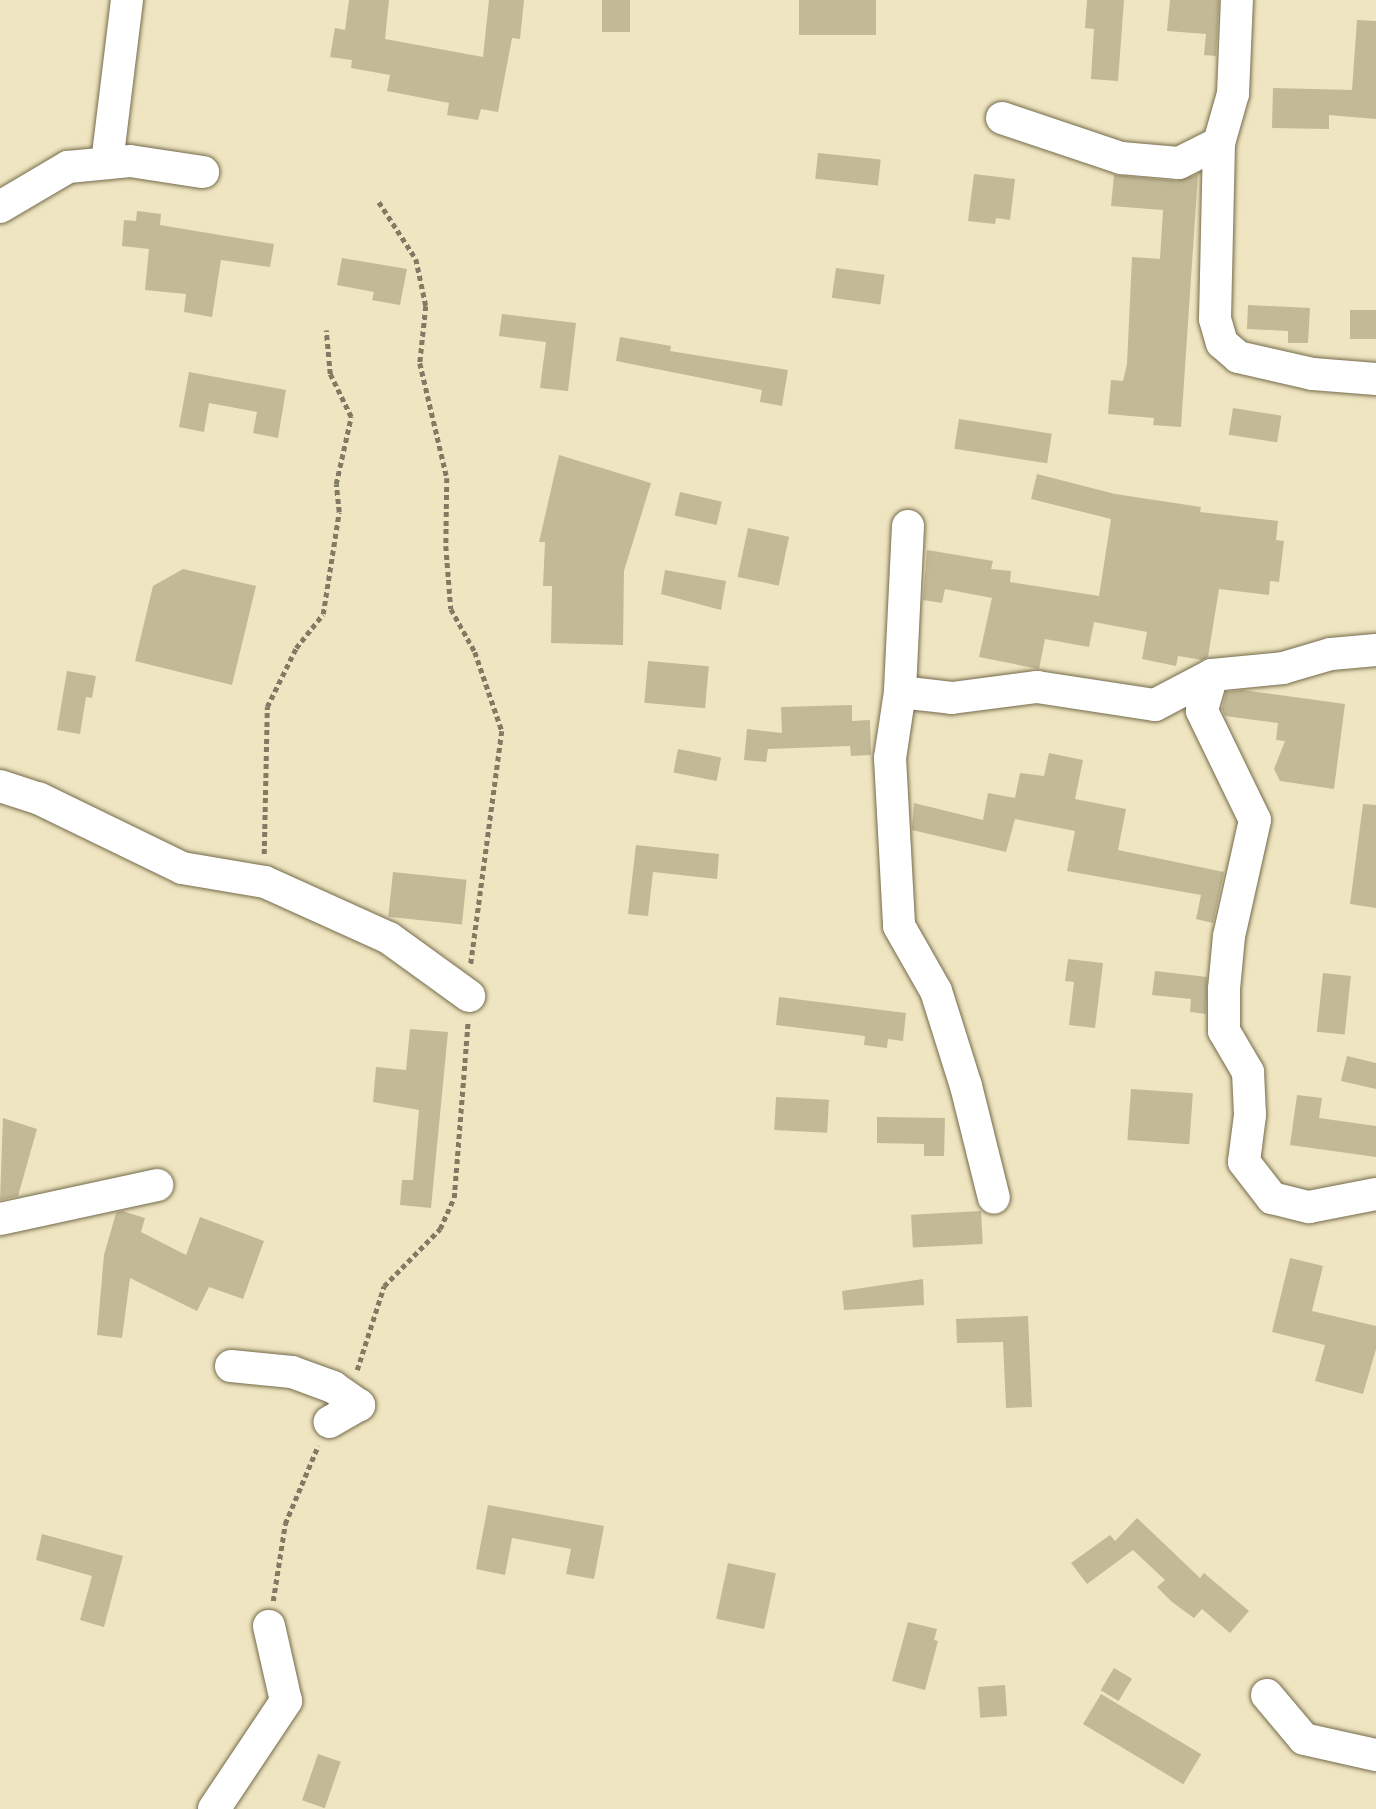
<!DOCTYPE html>
<style>
body{margin:0}
#map{position:relative;width:1376px;height:1809px;overflow:hidden;background:#efe5c1;font-family:"DejaVu Sans",sans-serif}
div>[style]{position:absolute}
[style*='--x']{left:calc(var(--x)*1px);top:calc(var(--y)*1px);width:calc(var(--w)*1px);rotate:calc(var(--a)*1deg)}
.building>*{inset:0;background:#c2b996;transform-origin:0 0}
.path>*{height:4.5px;margin-top:-2.25px;transform-origin:0;background:repeating-linear-gradient(90deg,#827b64 0 5px,transparent 0 8.5px)}
.roads{filter:drop-shadow(0 0 2px #746b4b) drop-shadow(0 0 2px #746b4b)}
.minor>*{height:32px;margin:-16px;padding:0 16px;transform-origin:16px;border-radius:16px;background:#fff}
span{translate:-50% -50%;white-space:nowrap;text-align:center;line-height:1.15;-webkit-text-stroke:5px #fff;paint-order:stroke}
</style>
<div id="map">
<div class="building">
<i style="clip-path:polygon(349px 0,389px 0,385px 39px,483px 57px,489px 0,524px 0,520px 39px,512px 38px,498px 112px,481px 109px,478px 120px,447px 115px,449px 103px,387px 91px,390px 75px,351px 68px,352px 60px,330px 57px,335px 28px,345px 30px)"></i>
<i style="left:602px;top:0;width:28px;height:32px"></i>
<i style="left:799px;top:0;width:77px;height:35px"></i>
<i style="clip-path:polygon(1087px 0,1124px 0,1118px 81px,1091px 79px,1094px 29px,1085px 28px)"></i>
<i style="clip-path:polygon(1170px 0,1219px 0,1216px 56px,1204px 55px,1206px 34px,1167px 31px)"></i>
<i style="clip-path:polygon(1357px 20px,1376px 21px,1376px 119px,1329px 115px,1329px 129px,1272px 128px,1273px 88px,1352px 90px)"></i>
<i style="left:818px;top:153px;width:63px;height:26px;rotate:6deg"></i>
<i style="clip-path:polygon(974px 174px,1015px 179px,1010px 220px,996px 218px,995px 224px,968px 221px)"></i>
<i style="clip-path:polygon(1198px 174px,1181px 427px,1153px 425px,1154px 418px,1108px 414px,1111px 380px,1123px 381px,1127px 364px,1132px 257px,1160px 259px,1163px 210px,1111px 206px,1114px 175px,1177px 181px)"></i>
<i style="clip-path:polygon(137px 211px,161px 214px,160px 225px,274px 244px,270px 267px,221px 260px,212px 317px,184px 312px,186px 294px,145px 290px,149px 249px,122px 246px,124px 220px,136px 221px)"></i>
<i style="clip-path:polygon(342px 258px,407px 269px,400px 305px,372px 300px,374px 292px,337px 285px)"></i>
<i style="left:836px;top:268px;width:49px;height:30px;rotate:8deg"></i>
<i style="clip-path:polygon(1248px 305px,1310px 308px,1308px 343px,1288px 343px,1288px 331px,1247px 329px)"></i>
<i style="left:1376px;top:310px;width:29px;height:26px;rotate:90deg"></i>
<i style="clip-path:polygon(502px 314px,576px 323px,568px 391px,540px 388px,546px 342px,499px 336px)"></i>
<i style="clip-path:polygon(620px 337px,671px 346px,670px 351px,788px 370px,782px 406px,760px 402px,762px 390px,616px 361px)"></i>
<i style="clip-path:polygon(189px 372px,286px 390px,278px 438px,253px 433px,257px 412px,209px 403px,204px 432px,179px 427px)"></i>
<i style="left:1233px;top:408px;width:49px;height:27px;rotate:9deg"></i>
<i style="left:959px;top:419px;width:94px;height:30px;rotate:9deg"></i>
<i style="clip-path:polygon(559px 455px,651px 483px,624px 571px,623px 645px,551px 643px,552px 586px,543px 586px,545px 542px,539px 542px)"></i>
<i style="clip-path:polygon(1037px 474px,1115px 494px,1201px 507px,1200px 512px,1278px 521px,1276px 540px,1284px 541px,1279px 582px,1270px 581px,1269px 595px,1219px 589px,1208px 657px,1202px 660px,1178px 656px,1176px 666px,1142px 659px,1147px 632px,1094px 622px,1089px 647px,1045px 639px,1039px 669px,979px 657px,992px 598px,945px 589px,942px 603px,923px 600px,927px 550px,993px 561px,991px 569px,1011px 571px,1010px 582px,1099px 596px,1111px 519px,1031px 499px)"></i>
<i style="left:680px;top:492px;width:43px;height:24px;rotate:13deg"></i>
<i style="left:748px;top:528px;width:42px;height:50px;rotate:12deg"></i>
<i style="clip-path:polygon(183px 569px,256px 586px,232px 685px,135px 661px,153px 586px)"></i>
<i style="clip-path:polygon(665px 570px,726px 581px,721px 610px,661px 594px)"></i>
<i style="left:648px;top:661px;width:61px;height:42px;rotate:5deg"></i>
<i style="clip-path:polygon(67px 671px,96px 676px,92px 698px,86px 697px,80px 734px,57px 730px)"></i>
<i style="clip-path:polygon(1242px 690px,1345px 704px,1334px 789px,1280px 781px,1274px 769px,1285px 741px,1276px 740px,1278px 723px,1225px 716px,1222px 709px,1226px 692px)"></i>
<i style="clip-path:polygon(852px 705px,852px 721px,870px 720px,871px 755px,851px 756px,850px 746px,768px 749px,766px 762px,744px 760px,747px 729px,782px 733px,781px 707px)"></i>
<i style="left:678px;top:749px;width:44px;height:24px;rotate:11deg"></i>
<i style="clip-path:polygon(1049px 753px,1083px 760px,1075px 799px,1126px 809px,1118px 850px,1224px 872px,1213px 923px,1196px 919px,1201px 895px,1067px 871px,1075px 831px,1015px 819px,1006px 852px,912px 830px,914px 803px,983px 820px,988px 793px,1015px 798px,1020px 773px,1044px 776px)"></i>
<i style="clip-path:polygon(1363px 804px,1376px 805px,1376px 908px,1350px 904px)"></i>
<i style="clip-path:polygon(636px 845px,719px 854px,717px 879px,653px 872px,648px 916px,628px 914px)"></i>
<i style="left:393px;top:872px;width:74px;height:45px;rotate:6deg"></i>
<i style="clip-path:polygon(1068px 959px,1103px 963px,1095px 1028px,1069px 1025px,1074px 982px,1065px 981px)"></i>
<i style="clip-path:polygon(1155px 971px,1207px 977px,1206px 1014px,1190px 1012px,1191px 999px,1152px 995px)"></i>
<i style="left:1323px;top:973px;width:28px;height:59px;rotate:6deg"></i>
<i style="clip-path:polygon(779px 997px,906px 1013px,903px 1041px,888px 1039px,887px 1048px,864px 1045px,865px 1036px,776px 1025px)"></i>
<i style="clip-path:polygon(410px 1029px,448px 1032px,431px 1208px,400px 1205px,402px 1180px,413px 1180px,419px 1110px,373px 1102px,376px 1067px,406px 1070px)"></i>
<i style="clip-path:polygon(1347px 1056px,1376px 1063px,1376px 1089px,1341px 1081px)"></i>
<i style="left:1131px;top:1089px;width:62px;height:51px;rotate:4deg"></i>
<i style="clip-path:polygon(1297px 1095px,1322px 1098px,1319px 1118px,1376px 1126px,1376px 1157px,1290px 1145px)"></i>
<i style="left:776px;top:1097px;width:53px;height:33px;rotate:3deg"></i>
<i style="clip-path:polygon(877px 1117px,945px 1118px,944px 1156px,924px 1156px,924px 1144px,877px 1143px)"></i>
<i style="clip-path:polygon(3px 1118px,37px 1129px,18px 1196px,0 1200px)"></i>
<i style="clip-path:polygon(122px 1211px,145px 1218px,141px 1232px,186px 1255px,200px 1217px,264px 1241px,243px 1299px,209px 1287px,197px 1311px,130px 1278px,122px 1338px,97px 1335px,104px 1255px,116px 1213px)"></i>
<i style="left:981px;top:1211px;width:33px;height:70px;rotate:87deg"></i>
<i style="clip-path:polygon(1290px 1258px,1323px 1266px,1312px 1311px,1376px 1326px,1376px 1349px,1363px 1394px,1315px 1381px,1325px 1345px,1272px 1332px)"></i>
<i style="clip-path:polygon(923px 1279px,924px 1305px,844px 1310px,842px 1291px)"></i>
<i style="clip-path:polygon(1028px 1316px,1032px 1407px,1006px 1408px,1003px 1342px,957px 1343px,956px 1319px)"></i>
<i style="clip-path:polygon(488px 1505px,604px 1526px,594px 1579px,566px 1574px,571px 1549px,512px 1538px,505px 1575px,476px 1569px)"></i>
<i style="clip-path:polygon(1137px 1518px,1200px 1578px,1204px 1573px,1249px 1611px,1230px 1633px,1202px 1609px,1194px 1618px,1172px 1602px,1157px 1587px,1165px 1580px,1133px 1550px,1087px 1584px,1071px 1563px,1110px 1535px,1115px 1541px)"></i>
<i style="clip-path:polygon(42px 1534px,123px 1556px,104px 1627px,80px 1620px,92px 1576px,36px 1560px)"></i>
<i style="left:728px;top:1563px;width:49px;height:57px;rotate:12deg"></i>
<i style="clip-path:polygon(908px 1622px,937px 1629px,934px 1640px,938px 1641px,925px 1690px,892px 1681px)"></i>
<i style="left:1114px;top:1668px;width:21px;height:26px;rotate:31deg"></i>
<i style="left:1005px;top:1685px;width:31px;height:27px;rotate:86deg"></i>
<i style="left:1101px;top:1694px;width:117px;height:35px;rotate:31deg"></i>
<i style="left:318px;top:1754px;width:24px;height:49px;rotate:19deg"></i>
</div>
<div class="path">
<i style="--x:379;--y:202;--w:68;--a:57"></i>
<i style="--x:416;--y:259;--w:48;--a:78"></i>
<i style="--x:426;--y:306;--w:57;--a:96"></i>
<i style="--x:420;--y:363;--w:118;--a:76.8"></i>
<i style="--x:447;--y:478;--w:68;--a:90.8"></i>
<i style="--x:446;--y:546;--w:63;--a:85.5"></i>
<i style="--x:451;--y:609;--w:49;--a:60.8"></i>
<i style="--x:475;--y:652;--w:83;--a:71.1"></i>
<i style="--x:502;--y:731;--w:235;--a:97.6"></i>
<i style="--x:264;--y:854;--w:147;--a:-88.8"></i>
<i style="--x:267;--y:707;--w:66;--a:-63.8"></i>
<i style="--x:296;--y:648;--w:43;--a:-51.5"></i>
<i style="--x:323;--y:614;--w:103;--a:-81.1"></i>
<i style="--x:339;--y:512;--w:28;--a:-96"></i>
<i style="--x:336;--y:484;--w:69;--a:-77.4"></i>
<i style="--x:351;--y:417;--w:48;--a:-116"></i>
<i style="--x:330;--y:374;--w:44;--a:-95.2"></i>
<i style="--x:357;--y:1370;--w:88;--a:-72.2"></i>
<i style="--x:384;--y:1286;--w:80;--a:-45.5"></i>
<i style="--x:440;--y:1229;--w:34;--a:-66"></i>
<i style="--x:454;--y:1198;--w:178;--a:-85.5"></i>
<i style="--x:273;--y:1601;--w:78;--a:-81.1"></i>
<i style="--x:285;--y:1524;--w:85;--a:-67.1"></i>
</div>
<div class="roads">
<div class="minor">
<i style="--x:1002;--y:118;--w:126;--a:18.6"></i>
<i style="--x:1121;--y:158;--w:58;--a:4.9"></i>
<i style="--x:1179;--y:163;--w:45;--a:-26.6"></i>
<i style="--x:1219;--y:143;--w:51;--a:-74.1"></i>
<i style="--x:1233;--y:94;--w:94;--a:-87.6"></i>
<i style="--x:1219;--y:143;--w:176;--a:91.3"></i>
<i style="--x:1215;--y:319;--w:25;--a:74"></i>
<i style="--x:1222;--y:343;--w:21;--a:41"></i>
<i style="--x:1238;--y:357;--w:77;--a:12.8"></i>
<i style="--x:1313;--y:374;--w:63;--a:4.5"></i>
<i style="--x:107;--y:163;--w:164;--a:-83"></i>
<i style="--x:0;--y:207;--w:79;--a:-30.5"></i>
<i style="--x:68;--y:167;--w:62;--a:-5.5"></i>
<i style="--x:130;--y:161;--w:74;--a:8.6"></i>
<i style="--x:908;--y:526;--w:166;--a:92.8"></i>
<i style="--x:900;--y:692;--w:67;--a:98.6"></i>
<i style="--x:890;--y:758;--w:168;--a:86.9"></i>
<i style="--x:899;--y:926;--w:75;--a:60.4"></i>
<i style="--x:936;--y:991;--w:100;--a:72.5"></i>
<i style="--x:966;--y:1086;--w:115;--a:76"></i>
<i style="--x:1212;--y:675;--w:37;--a:106"></i>
<i style="--x:1202;--y:711;--w:121;--a:64.1"></i>
<i style="--x:1255;--y:820;--w:119;--a:102.6"></i>
<i style="--x:1229;--y:936;--w:53;--a:95.4"></i>
<i style="--x:1224;--y:989;--w:42;--a:90"></i>
<i style="--x:1224;--y:1031;--w:48;--a:59.7"></i>
<i style="--x:1248;--y:1072;--w:43;--a:87.3"></i>
<i style="--x:1250;--y:1115;--w:47;--a:97.3"></i>
<i style="--x:1244;--y:1162;--w:46;--a:52.1"></i>
<i style="--x:1272;--y:1198;--w:38;--a:14"></i>
<i style="--x:1309;--y:1207;--w:68;--a:-11"></i>
<i style="--x:900;--y:692;--w:52;--a:6.6"></i>
<i style="--x:952;--y:698;--w:86;--a:-7.4"></i>
<i style="--x:1037;--y:687;--w:119;--a:8.7"></i>
<i style="--x:1155;--y:705;--w:64;--a:-27.8"></i>
<i style="--x:1212;--y:675;--w:71;--a:-5.6"></i>
<i style="--x:1283;--y:668;--w:50;--a:-16.3"></i>
<i style="--x:1331;--y:654;--w:45;--a:-5.1"></i>
<i style="--x:0;--y:786;--w:40;--a:18"></i>
<i style="--x:38;--y:798;--w:160;--a:25.9"></i>
<i style="--x:182;--y:868;--w:84;--a:9.6"></i>
<i style="--x:265;--y:882;--w:136;--a:24.3"></i>
<i style="--x:389;--y:938;--w:99;--a:35.9"></i>
<i style="--x:0;--y:1219;--w:161;--a:-12.2"></i>
<i style="--x:231;--y:1366;--w:61;--a:5.6"></i>
<i style="--x:292;--y:1372;--w:44;--a:20.1"></i>
<i style="--x:333;--y:1387;--w:32;--a:35"></i>
<i style="--x:359;--y:1405;--w:34;--a:150"></i>
<i style="--x:1267;--y:1695;--w:57;--a:49.9"></i>
<i style="--x:1304;--y:1739;--w:74;--a:12.5"></i>
<i style="--x:214;--y:1809;--w:130;--a:-56.3"></i>
<i style="--x:286;--y:1701;--w:77;--a:-102.8"></i>
</div>
</div>
</div>
